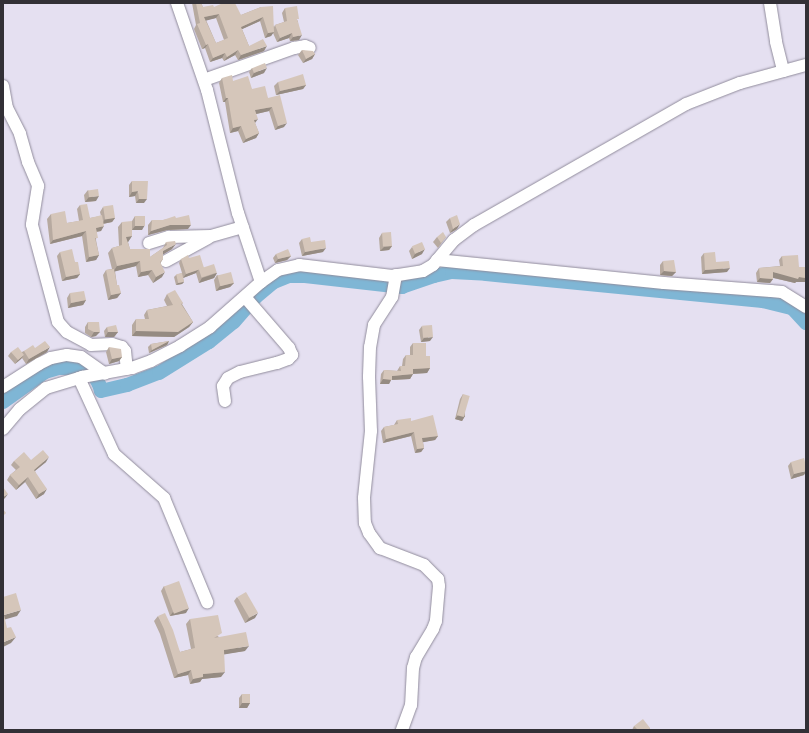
<!DOCTYPE html>
<style>
body{margin:0}
#map{position:relative;width:809px;height:733px;overflow:hidden;background:#e5e0f1;font-family:"PT Sans",sans-serif}
div>[style]{position:absolute}
[style*='--x']{left:calc(var(--x)*1px);top:calc(var(--y)*1px);width:calc(var(--w)*1px);rotate:calc(var(--a)*1deg)}
.river>*{height:14px;margin:-7px;padding:0 7px;transform-origin:7px;border-radius:7px;background:#7fb6d5}
.roads{filter:drop-shadow(0 0 1px #918c9c) drop-shadow(0 0 1px #918c9c)}
.minor>*{height:12px;margin:-6px;padding:0 6px;transform-origin:6px;border-radius:6px;background:#fff}
.wall>*{inset:0;background:#b7aaa0}
.shaded-wall>*{inset:0;background:#958b82}
.building>*{inset:0;background:#d5c6ba;transform-origin:0 0}
span{translate:-50% -50%;white-space:nowrap;text-align:center;line-height:1.15;-webkit-text-stroke:4px #e5e0f1;paint-order:stroke}
.frame{position:absolute;inset:0;border:4px solid #323036;pointer-events:none}
</style>
<div id="map">
<div class="river">
<i style="--x:3;--y:402;--w:52;--a:-35.5"></i>
<i style="--x:45;--y:372;--w:15;--a:-16"></i>
<i style="--x:59;--y:368;--w:31;--a:0"></i>
<i style="--x:90;--y:368;--w:18;--a:61"></i>
<i style="--x:99;--y:384;--w:7;--a:74"></i>
<i style="--x:101;--y:391;--w:27;--a:-13"></i>
<i style="--x:127;--y:385;--w:34;--a:-21"></i>
<i style="--x:159;--y:373;--w:59;--a:-31.8"></i>
<i style="--x:209;--y:342;--w:32;--a:-39"></i>
<i style="--x:234;--y:322;--w:33;--a:-49"></i>
<i style="--x:256;--y:297;--w:23;--a:-40"></i>
<i style="--x:274;--y:282;--w:16;--a:-22"></i>
<i style="--x:289;--y:276;--w:16;--a:0"></i>
<i style="--x:305;--y:276;--w:98;--a:6.5"></i>
<i style="--x:402;--y:287;--w:34;--a:-19"></i>
<i style="--x:434;--y:276;--w:18;--a:-13"></i>
<i style="--x:452;--y:272;--w:34;--a:3"></i>
<i style="--x:486;--y:274;--w:278;--a:5.6"></i>
<i style="--x:763;--y:301;--w:30;--a:14"></i>
<i style="--x:792;--y:308;--w:21;--a:47"></i>
</div>
<div class="roads">
<div class="minor">
<i style="--x:177;--y:3;--w:92;--a:71"></i>
<i style="--x:207;--y:90;--w:127;--a:75.9"></i>
<i style="--x:238;--y:213;--w:73;--a:71.6"></i>
<i style="--x:770;--y:3;--w:39;--a:81"></i>
<i style="--x:776;--y:42;--w:30;--a:76"></i>
<i style="--x:204;--y:80;--w:96;--a:-19.6"></i>
<i style="--x:294;--y:48;--w:11;--a:-10"></i>
<i style="--x:305;--y:46;--w:5;--a:22"></i>
<i style="--x:3;--y:86;--w:22;--a:80"></i>
<i style="--x:7;--y:108;--w:29;--a:63"></i>
<i style="--x:20;--y:134;--w:29;--a:74"></i>
<i style="--x:28;--y:162;--w:26;--a:67"></i>
<i style="--x:38;--y:186;--w:39;--a:99"></i>
<i style="--x:32;--y:225;--w:100;--a:75"></i>
<i style="--x:58;--y:322;--w:13;--a:48"></i>
<i style="--x:67;--y:332;--w:27;--a:28"></i>
<i style="--x:91;--y:345;--w:21;--a:-3"></i>
<i style="--x:112;--y:344;--w:10;--a:17"></i>
<i style="--x:122;--y:347;--w:5;--a:53"></i>
<i style="--x:125;--y:351;--w:18;--a:84"></i>
<i style="--x:149;--y:243;--w:21;--a:-17"></i>
<i style="--x:169;--y:237;--w:42;--a:-1.4"></i>
<i style="--x:211;--y:236;--w:33;--a:-16"></i>
<i style="--x:437;--y:260;--w:228;--a:5.8"></i>
<i style="--x:664;--y:283;--w:107;--a:4.3"></i>
<i style="--x:771;--y:291;--w:11;--a:5"></i>
<i style="--x:782;--y:292;--w:28;--a:32"></i>
<i style="--x:166;--y:261;--w:48;--a:-28.7"></i>
<i style="--x:396;--y:275;--w:22;--a:100"></i>
<i style="--x:392;--y:297;--w:33;--a:123"></i>
<i style="--x:374;--y:325;--w:22;--a:100"></i>
<i style="--x:370;--y:347;--w:30;--a:92"></i>
<i style="--x:369;--y:377;--w:54;--a:87.9"></i>
<i style="--x:371;--y:431;--w:67;--a:96"></i>
<i style="--x:364;--y:498;--w:25;--a:88"></i>
<i style="--x:365;--y:523;--w:11;--a:68"></i>
<i style="--x:369;--y:533;--w:19;--a:54"></i>
<i style="--x:380;--y:548;--w:47;--a:21.1"></i>
<i style="--x:424;--y:565;--w:20;--a:45"></i>
<i style="--x:438;--y:579;--w:7;--a:82"></i>
<i style="--x:439;--y:586;--w:35;--a:95"></i>
<i style="--x:436;--y:621;--w:9;--a:111"></i>
<i style="--x:433;--y:629;--w:33;--a:121"></i>
<i style="--x:416;--y:657;--w:11;--a:105"></i>
<i style="--x:413;--y:668;--w:37;--a:93"></i>
<i style="--x:411;--y:705;--w:27;--a:110"></i>
<i style="--x:79;--y:378;--w:84;--a:65.3"></i>
<i style="--x:114;--y:454;--w:67;--a:41.3"></i>
<i style="--x:164;--y:498;--w:113;--a:67.5"></i>
<i style="--x:3;--y:387;--w:43;--a:-32.6"></i>
<i style="--x:39;--y:364;--w:13;--a:-27"></i>
<i style="--x:51;--y:358;--w:16;--a:-11"></i>
<i style="--x:67;--y:355;--w:14;--a:8"></i>
<i style="--x:81;--y:357;--w:29;--a:35"></i>
<i style="--x:225;--y:401;--w:15;--a:-98"></i>
<i style="--x:223;--y:386;--w:9;--a:-58"></i>
<i style="--x:228;--y:378;--w:13;--a:-27"></i>
<i style="--x:240;--y:372;--w:38;--a:-14"></i>
<i style="--x:277;--y:363;--w:12;--a:-20"></i>
<i style="--x:288;--y:359;--w:6;--a:-45"></i>
<i style="--x:292;--y:355;--w:8;--a:-113"></i>
<i style="--x:289;--y:348;--w:67;--a:-130.8"></i>
<i style="--x:3;--y:429;--w:26;--a:-50"></i>
<i style="--x:20;--y:409;--w:33;--a:-39"></i>
<i style="--x:46;--y:388;--w:38;--a:-17"></i>
<i style="--x:82;--y:377;--w:51;--a:-10.2"></i>
<i style="--x:132;--y:368;--w:20;--a:-20"></i>
<i style="--x:151;--y:361;--w:33;--a:-27"></i>
<i style="--x:180;--y:346;--w:36;--a:-32"></i>
<i style="--x:210;--y:327;--w:68;--a:-41.4"></i>
<i style="--x:261;--y:282;--w:21;--a:-35"></i>
<i style="--x:278;--y:270;--w:22;--a:-13"></i>
<i style="--x:299;--y:265;--w:94;--a:6.7"></i>
<i style="--x:392;--y:276;--w:31;--a:-9"></i>
<i style="--x:423;--y:271;--w:12;--a:-31"></i>
<i style="--x:433;--y:265;--w:33;--a:-50"></i>
<i style="--x:454;--y:240;--w:25;--a:-37"></i>
<i style="--x:474;--y:225;--w:244;--a:-29.7"></i>
<i style="--x:686;--y:104;--w:58;--a:-21.3"></i>
<i style="--x:740;--y:83;--w:68;--a:-15.3"></i>
</div>
</div>
<div class="wall">
<i style="clip-path:polygon(evenodd,187px 3px,201px 3px,203px 7px,214px 7px,241px 15px,261px 7px,274px 27px,275px 25px,284px 22px,282px 13px,285px 8px,298px 21px,299px 40px,290px 41px,289px 38px,277px 42px,273px 33px,271px 36px,265px 38px,260px 21px,242px 29px,249px 46px,264px 51px,238px 60px,235px 55px,224px 61px,222px 58px,210px 62px,205px 48px,202px 49px,194px 29px,196px 25px,192px 3px,187px 4px,187px 3px,216px 18px,224px 40px,216px 43px,206px 20px,216px 18px)"></i>
<i style="clip-path:polygon(302px 50px,315px 54px,312px 59px,303px 63px,298px 55px)"></i>
<i style="clip-path:polygon(252px 68px,264px 73px,251px 78px,249px 72px)"></i>
<i style="clip-path:polygon(222px 78px,233px 81px,252px 89px,268px 98px,284px 127px,275px 130px,269px 111px,256px 114px,255px 123px,259px 133px,256px 138px,243px 143px,238px 131px,230px 133px,225px 102px,223px 102px,219px 83px)"></i>
<i style="clip-path:polygon(278px 82px,306px 85px,303px 89px,276px 95px,274px 86px)"></i>
<i style="clip-path:polygon(132px 181px,144px 203px,136px 203px,135px 196px,129px 197px,129px 185px)"></i>
<i style="clip-path:polygon(88px 190px,96px 201px,85px 202px,84px 195px)"></i>
<i style="clip-path:polygon(80px 205px,90px 218px,101px 216px,100px 212px,103px 207px,115px 218px,112px 222px,103px 224px,101px 231px,97px 232px,96px 240px,99px 255px,96px 260px,86px 262px,82px 236px,50px 244px,47px 219px,51px 214px,67px 223px,79px 221px,77px 209px)"></i>
<i style="clip-path:polygon(135px 216px,142px 230px,132px 230px,132px 221px)"></i>
<i style="clip-path:polygon(176px 218px,188px 229px,167px 230px,148px 235px,148px 225px,152px 220px,163px 220px)"></i>
<i style="clip-path:polygon(450px 218px,457px 229px,450px 233px,446px 222px)"></i>
<i style="clip-path:polygon(122px 222px,132px 236px,128px 242px,130px 249px,150px 257px,163px 248px,166px 242px,172px 249px,163px 254px,163px 259px,160px 264px,162px 277px,153px 283px,148px 275px,138px 277px,136px 266px,115px 271px,117px 285px,121px 293px,117px 298px,108px 300px,103px 275px,106px 270px,112px 269px,108px 253px,112px 248px,119px 246px,118px 227px)"></i>
<i style="clip-path:polygon(382px 233px,392px 246px,389px 250px,380px 251px,379px 238px)"></i>
<i style="clip-path:polygon(437px 237px,446px 237px,438px 248px,433px 242px)"></i>
<i style="clip-path:polygon(302px 239px,311px 242px,323px 252px,302px 256px,299px 243px)"></i>
<i style="clip-path:polygon(412px 247px,422px 254px,412px 259px,409px 251px)"></i>
<i style="clip-path:polygon(60px 252px,75px 262px,80px 274px,77px 278px,62px 281px,57px 256px)"></i>
<i style="clip-path:polygon(704px 253px,727px 272px,702px 274px,701px 257px)"></i>
<i style="clip-path:polygon(276px 254px,291px 256px,287px 260px,275px 263px,273px 258px)"></i>
<i style="clip-path:polygon(782px 256px,799px 267px,806px 267px,806px 282px,796px 282px,795px 283px,773px 278px,773px 279px,770px 283px,757px 282px,756px 273px,759px 268px,780px 266px,779px 260px)"></i>
<i style="clip-path:polygon(189px 258px,204px 268px,217px 273px,214px 278px,199px 283px,196px 273px,183px 278px,184px 282px,182px 284px,176px 285px,174px 277px,176px 275px,182px 273px,179px 263px,181px 259px)"></i>
<i style="clip-path:polygon(663px 261px,676px 272px,672px 276px,660px 275px,660px 265px)"></i>
<i style="clip-path:polygon(217px 275px,234px 283px,230px 287px,216px 291px,214px 280px)"></i>
<i style="clip-path:polygon(70px 293px,86px 300px,83px 305px,68px 308px,67px 298px)"></i>
<i style="clip-path:polygon(167px 294px,183px 303px,182px 304px,193px 322px,189px 327px,174px 337px,132px 336px,132px 325px,136px 319px,145px 319px,144px 315px,147px 310px,167px 306px,164px 300px)"></i>
<i style="clip-path:polygon(88px 322px,99px 322px,96px 336px,91px 337px,85px 333px,85px 327px)"></i>
<i style="clip-path:polygon(422px 326px,430px 341px,421px 342px,419px 330px)"></i>
<i style="clip-path:polygon(107px 327px,118px 332px,114px 337px,105px 337px,104px 331px)"></i>
<i style="clip-path:polygon(169px 341px,167px 345px,149px 353px,148px 347px,151px 344px)"></i>
<i style="clip-path:polygon(413px 343px,426px 356px,430px 368px,427px 373px,413px 374px,410px 379px,391px 380px,389px 384px,380px 384px,381px 374px,384px 370px,397px 371px,400px 366px,402px 366px,403px 359px,406px 355px,410px 355px,410px 347px)"></i>
<i style="clip-path:polygon(109px 347px,122px 357px,119px 361px,109px 364px,106px 352px)"></i>
<i style="clip-path:polygon(35px 348px,47px 352px,26px 364px,22px 358px,15px 364px,8px 356px,11px 352px,22px 352px,24px 351px)"></i>
<i style="clip-path:polygon(463px 394px,465px 416px,462px 421px,455px 419px,460px 399px)"></i>
<i style="clip-path:polygon(397px 420px,411px 421px,438px 436px,435px 440px,423px 442px,424px 448px,421px 452px,415px 453px,411px 436px,383px 443px,381px 431px,384px 427px,394px 425px)"></i>
<i style="clip-path:polygon(31px 460px,46px 462px,35px 471px,44px 494px,36px 499px,25px 482px,16px 490px,7px 480px,10px 475px,16px 470px,11px 465px,14px 461px)"></i>
<i style="clip-path:polygon(791px 462px,804px 475px,791px 479px,788px 466px)"></i>
<i style="clip-path:polygon(164px 586px,186px 613px,170px 616px,161px 591px)"></i>
<i style="clip-path:polygon(237px 597px,255px 618px,245px 623px,234px 601px)"></i>
<i style="clip-path:polygon(158px 616px,180px 652px,191px 649px,186px 624px,190px 619px,219px 637px,245px 651px,224px 654px,221px 677px,202px 679px,200px 682px,190px 684px,188px 675px,174px 678px,160px 634px,154px 621px)"></i>
<i style="clip-path:polygon(242px 694px,250px 703px,247px 708px,239px 708px,239px 698px)"></i>
<i style="clip-path:polygon(634px 726px,650px 728px,649px 730px,632px 730px)"></i>
</div>
<div class="shaded-wall">
<i style="clip-path:polygon(219px 14px,216px 18px,201px 22px,204px 17px)"></i>
<i style="clip-path:polygon(263px 17px,260px 21px,238px 31px,241px 27px)"></i>
<i style="clip-path:polygon(274px 32px,271px 36px,265px 38px,268px 33px)"></i>
<i style="clip-path:polygon(292px 33px,289px 38px,277px 42px,280px 38px)"></i>
<i style="clip-path:polygon(302px 35px,299px 40px,290px 41px,293px 37px)"></i>
<i style="clip-path:polygon(208px 44px,205px 48px,202px 49px,206px 45px)"></i>
<i style="clip-path:polygon(267px 46px,264px 51px,238px 60px,241px 55px)"></i>
<i style="clip-path:polygon(238px 50px,235px 55px,224px 61px,227px 57px)"></i>
<i style="clip-path:polygon(225px 53px,222px 58px,210px 62px,213px 58px)"></i>
<i style="clip-path:polygon(315px 54px,312px 59px,303px 63px,306px 59px)"></i>
<i style="clip-path:polygon(267px 68px,264px 73px,251px 78px,254px 73px)"></i>
<i style="clip-path:polygon(306px 85px,303px 89px,276px 95px,280px 91px)"></i>
<i style="clip-path:polygon(226px 98px,228px 98px,225px 102px,223px 102px)"></i>
<i style="clip-path:polygon(272px 107px,269px 111px,252px 115px,255px 110px)"></i>
<i style="clip-path:polygon(258px 119px,255px 123px,250px 125px,254px 120px)"></i>
<i style="clip-path:polygon(287px 123px,284px 127px,275px 130px,278px 126px)"></i>
<i style="clip-path:polygon(241px 126px,238px 131px,230px 133px,233px 128px)"></i>
<i style="clip-path:polygon(259px 133px,256px 138px,243px 143px,246px 139px)"></i>
<i style="clip-path:polygon(138px 191px,135px 196px,129px 197px,132px 192px)"></i>
<i style="clip-path:polygon(99px 196px,96px 201px,85px 202px,89px 197px)"></i>
<i style="clip-path:polygon(139px 199px,147px 199px,144px 203px,136px 203px)"></i>
<i style="clip-path:polygon(115px 218px,112px 222px,102px 224px,105px 219px)"></i>
<i style="clip-path:polygon(460px 224px,457px 229px,450px 233px,453px 229px)"></i>
<i style="clip-path:polygon(145px 225px,142px 230px,132px 230px,135px 226px)"></i>
<i style="clip-path:polygon(170px 225px,191px 225px,188px 229px,167px 230px,148px 235px,151px 231px)"></i>
<i style="clip-path:polygon(104px 226px,101px 231px,93px 232px,96px 228px)"></i>
<i style="clip-path:polygon(86px 231px,82px 236px,50px 244px,53px 240px)"></i>
<i style="clip-path:polygon(132px 236px,128px 242px,123px 242px,126px 237px)"></i>
<i style="clip-path:polygon(176px 244px,172px 249px,159px 257px,163px 251px)"></i>
<i style="clip-path:polygon(392px 246px,389px 250px,380px 251px,384px 247px)"></i>
<i style="clip-path:polygon(326px 248px,323px 252px,302px 256px,305px 252px)"></i>
<i style="clip-path:polygon(425px 249px,422px 254px,412px 259px,415px 254px)"></i>
<i style="clip-path:polygon(99px 255px,96px 260px,86px 262px,89px 257px)"></i>
<i style="clip-path:polygon(291px 256px,287px 260px,275px 263px,278px 259px)"></i>
<i style="clip-path:polygon(140px 261px,136px 266px,113px 272px,117px 266px)"></i>
<i style="clip-path:polygon(730px 268px,727px 272px,702px 274px,705px 270px)"></i>
<i style="clip-path:polygon(199px 269px,196px 273px,183px 278px,186px 274px)"></i>
<i style="clip-path:polygon(152px 270px,148px 275px,138px 277px,141px 272px)"></i>
<i style="clip-path:polygon(664px 271px,676px 272px,672px 276px,660px 275px)"></i>
<i style="clip-path:polygon(165px 272px,162px 277px,153px 283px,156px 277px)"></i>
<i style="clip-path:polygon(773px 272px,799px 277px,806px 278px,806px 282px,796px 282px,795px 283px,770px 277px)"></i>
<i style="clip-path:polygon(217px 273px,214px 278px,199px 283px,202px 278px)"></i>
<i style="clip-path:polygon(80px 274px,77px 278px,62px 281px,66px 277px)"></i>
<i style="clip-path:polygon(760px 278px,773px 279px,770px 283px,757px 282px)"></i>
<i style="clip-path:polygon(184px 282px,182px 284px,176px 285px,178px 283px)"></i>
<i style="clip-path:polygon(234px 283px,230px 287px,216px 291px,220px 286px)"></i>
<i style="clip-path:polygon(121px 293px,117px 298px,108px 300px,111px 295px)"></i>
<i style="clip-path:polygon(86px 300px,83px 305px,68px 308px,71px 303px)"></i>
<i style="clip-path:polygon(193px 322px,189px 327px,174px 337px,132px 336px,136px 331px)"></i>
<i style="clip-path:polygon(94px 332px,100px 332px,96px 336px,91px 337px)"></i>
<i style="clip-path:polygon(108px 332px,118px 332px,114px 337px,105px 337px)"></i>
<i style="clip-path:polygon(433px 337px,430px 341px,421px 342px,424px 338px)"></i>
<i style="clip-path:polygon(169px 341px,167px 345px,149px 353px,152px 350px)"></i>
<i style="clip-path:polygon(50px 347px,47px 352px,26px 364px,29px 359px)"></i>
<i style="clip-path:polygon(24px 355px,21px 359px,15px 364px,18px 360px)"></i>
<i style="clip-path:polygon(122px 357px,119px 361px,109px 364px,112px 359px)"></i>
<i style="clip-path:polygon(430px 368px,427px 373px,410px 374px,413px 369px)"></i>
<i style="clip-path:polygon(413px 374px,410px 379px,391px 380px,389px 384px,380px 384px,383px 379px,392px 376px)"></i>
<i style="clip-path:polygon(458px 415px,465px 416px,462px 421px,455px 419px)"></i>
<i style="clip-path:polygon(414px 432px,411px 436px,383px 443px,386px 439px)"></i>
<i style="clip-path:polygon(438px 436px,435px 440px,419px 443px,422px 438px)"></i>
<i style="clip-path:polygon(424px 448px,421px 452px,415px 453px,417px 449px)"></i>
<i style="clip-path:polygon(49px 457px,46px 462px,31px 474px,34px 470px)"></i>
<i style="clip-path:polygon(806px 471px,806px 472px,804px 475px,791px 479px,794px 474px)"></i>
<i style="clip-path:polygon(28px 477px,25px 482px,16px 490px,19px 485px)"></i>
<i style="clip-path:polygon(47px 489px,44px 494px,36px 499px,39px 494px)"></i>
<i style="clip-path:polygon(8px 494px,5px 498px,3px 500px,3px 497px)"></i>
<i style="clip-path:polygon(189px 608px,186px 613px,170px 616px,173px 612px)"></i>
<i style="clip-path:polygon(21px 610px,17px 616px,3px 620px,4px 615px)"></i>
<i style="clip-path:polygon(258px 613px,255px 618px,245px 623px,249px 618px)"></i>
<i style="clip-path:polygon(16px 637px,11px 643px,3px 647px,3px 644px,4px 642px)"></i>
<i style="clip-path:polygon(249px 646px,245px 651px,221px 655px,224px 650px)"></i>
<i style="clip-path:polygon(191px 670px,188px 675px,174px 678px,178px 674px)"></i>
<i style="clip-path:polygon(225px 672px,221px 677px,202px 679px,200px 682px,190px 684px,193px 679px,203px 674px)"></i>
<i style="clip-path:polygon(242px 703px,250px 703px,247px 708px,239px 708px)"></i>
</div>
<div class="building">
<i style="clip-path:polygon(evenodd,196px 3px,201px 3px,203px 7px,213px 5px,214px 7px,223px 3px,235px 3px,241px 15px,261px 7px,273px 6px,274px 32px,268px 33px,263px 17px,241px 27px,249px 46px,263px 39px,267px 46px,241px 55px,238px 50px,227px 57px,225px 53px,213px 58px,208px 44px,206px 45px,197px 24px,200px 23px,196px 3px,219px 14px,228px 38px,216px 43px,204px 17px,219px 14px)"></i>
<i style="clip-path:polygon(297px 6px,299px 19px,297px 19px,302px 35px,293px 37px,292px 33px,280px 38px,275px 25px,287px 21px,285px 8px)"></i>
<i style="clip-path:polygon(302px 50px,313px 51px,315px 54px,306px 59px)"></i>
<i style="left:265px;top:63px;width:5px;height:14px;rotate:68deg"></i>
<i style="clip-path:polygon(303px 74px,306px 85px,280px 91px,278px 82px)"></i>
<i style="clip-path:polygon(232px 75px,233px 81px,248px 76px,252px 89px,265px 86px,268px 98px,280px 95px,287px 123px,278px 126px,272px 107px,255px 110px,258px 119px,254px 120px,259px 133px,246px 139px,241px 126px,233px 128px,228px 98px,226px 98px,222px 78px)"></i>
<i style="clip-path:polygon(132px 181px,148px 181px,147px 199px,139px 199px,138px 191px,132px 192px)"></i>
<i style="left:98px;top:189px;width:7px;height:10px;rotate:82deg"></i>
<i style="clip-path:polygon(87px 204px,90px 218px,102px 215px,104px 226px,96px 228px,98px 238px,95px 238px,99px 255px,89px 257px,86px 231px,53px 240px,51px 214px,65px 211px,67px 223px,83px 220px,80px 205px)"></i>
<i style="left:113px;top:205px;width:13px;height:10px;rotate:81deg"></i>
<i style="clip-path:polygon(189px 215px,191px 225px,170px 225px,151px 231px,152px 220px,163px 220px,175px 216px,176px 218px)"></i>
<i style="clip-path:polygon(457px 215px,460px 224px,453px 229px,450px 218px)"></i>
<i style="left:135px;top:216px;width:10px;height:10px"></i>
<i style="clip-path:polygon(132px 221px,132px 236px,126px 237px,130px 249px,150px 249px,150px 257px,167px 245px,166px 242px,175px 241px,176px 244px,163px 251px,163px 259px,160px 262px,165px 272px,156px 277px,152px 270px,141px 272px,140px 261px,117px 266px,112px 248px,122px 245px,122px 222px)"></i>
<i style="left:391px;top:232px;width:14px;height:9px;rotate:86deg"></i>
<i style="clip-path:polygon(443px 232px,446px 237px,441px 243px,437px 237px)"></i>
<i style="clip-path:polygon(310px 237px,311px 242px,325px 240px,326px 248px,305px 252px,302px 239px)"></i>
<i style="left:422px;top:242px;width:8px;height:11px;rotate:67deg"></i>
<i style="clip-path:polygon(72px 249px,75px 262px,78px 262px,80px 274px,66px 277px,60px 252px)"></i>
<i style="clip-path:polygon(288px 249px,291px 256px,278px 259px,276px 254px)"></i>
<i style="clip-path:polygon(715px 252px,716px 262px,729px 261px,730px 268px,705px 270px,704px 253px)"></i>
<i style="clip-path:polygon(188px 255px,189px 258px,200px 255px,204px 268px,186px 274px,181px 259px)"></i>
<i style="clip-path:polygon(798px 255px,799px 267px,806px 267px,806px 278px,799px 277px,798px 279px,773px 272px,773px 279px,760px 278px,759px 268px,783px 266px,782px 256px)"></i>
<i style="clip-path:polygon(674px 260px,676px 272px,664px 271px,663px 261px)"></i>
<i style="left:214px;top:264px;width:9px;height:16px;rotate:72deg"></i>
<i style="clip-path:polygon(114px 269px,117px 285px,119px 285px,121px 293px,111px 295px,106px 270px)"></i>
<i style="left:231px;top:272px;width:11px;height:14px;rotate:75deg"></i>
<i style="left:182px;top:273px;width:9px;height:6px;rotate:77deg"></i>
<i style="clip-path:polygon(175px 290px,183px 303px,181px 304px,193px 322px,178px 332px,136px 331px,136px 319px,149px 319px,147px 310px,173px 305px,167px 294px)"></i>
<i style="clip-path:polygon(84px 291px,86px 300px,71px 303px,70px 293px)"></i>
<i style="clip-path:polygon(88px 322px,99px 322px,100px 332px,94px 332px,88px 329px)"></i>
<i style="clip-path:polygon(116px 325px,118px 332px,108px 332px,107px 327px)"></i>
<i style="left:432px;top:325px;width:12px;height:10px;rotate:85deg"></i>
<i style="clip-path:polygon(45px 341px,50px 347px,29px 359px,24px 351px,33px 345px,35px 348px)"></i>
<i style="clip-path:polygon(169px 341px,152px 350px,151px 344px)"></i>
<i style="clip-path:polygon(413px 343px,426px 343px,426px 356px,430px 356px,430px 368px,413px 369px,413px 374px,392px 376px,392px 380px,383px 379px,384px 370px,401px 371px,400px 366px,405px 366px,406px 355px,413px 355px)"></i>
<i style="clip-path:polygon(18px 347px,24px 355px,18px 360px,11px 352px)"></i>
<i style="clip-path:polygon(109px 347px,121px 349px,122px 357px,112px 359px)"></i>
<i style="left:463px;top:394px;width:7px;height:22px;rotate:16deg"></i>
<i style="clip-path:polygon(433px 415px,438px 436px,422px 438px,424px 448px,417px 449px,414px 432px,386px 439px,384px 427px,398px 424px,397px 420px,411px 418px,411px 421px)"></i>
<i style="clip-path:polygon(43px 450px,49px 457px,34px 470px,47px 489px,39px 494px,28px 477px,19px 485px,10px 475px,20px 467px,14px 461px,24px 452px,31px 460px)"></i>
<i style="clip-path:polygon(804px 458px,806px 466px,806px 471px,794px 474px,791px 462px)"></i>
<i style="clip-path:polygon(3px 487px,8px 494px,3px 497px)"></i>
<i style="clip-path:polygon(3px 509px,6px 513px,3px 516px)"></i>
<i style="left:179px;top:581px;width:29px;height:16px;rotate:70deg"></i>
<i style="left:246px;top:592px;width:24px;height:10px;rotate:60deg"></i>
<i style="clip-path:polygon(16px 593px,21px 610px,4px 615px,7px 628px,11px 627px,16px 637px,4px 642px,3px 640px,3px 597px)"></i>
<i style="clip-path:polygon(165px 613px,173px 630px,180px 652px,195px 648px,190px 619px,218px 615px,222px 633px,214px 638px,246px 632px,249px 646px,224px 650px,225px 672px,203px 674px,203px 677px,193px 679px,191px 670px,178px 674px,164px 629px,158px 616px)"></i>
<i style="left:242px;top:694px;width:8px;height:9px"></i>
<i style="clip-path:polygon(643px 719px,650px 728px,648px 730px,638px 730px,634px 726px)"></i>
</div>
<div class="frame"></div>
</div>
